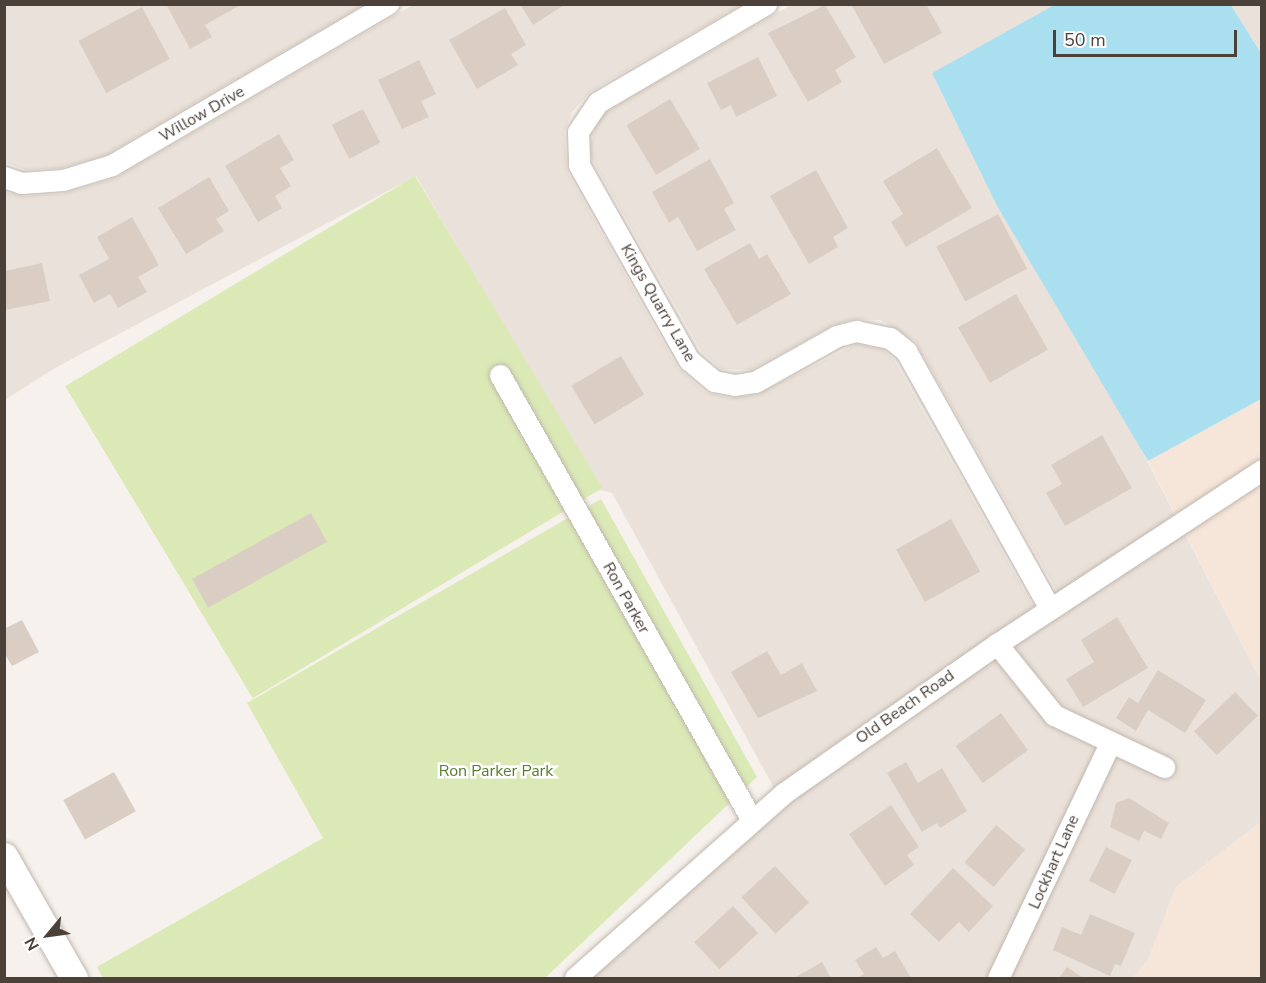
<!DOCTYPE html>
<style>
body{margin:0}
#map{position:relative;width:1266px;height:983px;overflow:hidden;background:#f6f1ec;font-family:"Nunito Sans",sans-serif}
div>[style]{position:absolute}
[style*='--x']{left:calc(var(--x)*1px);top:calc(var(--y)*1px);width:calc(var(--w)*1px);rotate:calc(var(--a)*1deg)}
.residential>*{inset:0;background:#eae2da}
.commercial>*{inset:0;background:#f6e5d9}
.green>*{inset:0;background:#dae9b6;transform-origin:0 0}
.water>*{inset:0;background:#aadff0}
.building>*{inset:0;background:#dacec4;transform-origin:0 0}
.roads{filter:drop-shadow(0 0 2px #c1b7ae) drop-shadow(0 0 2px #c1b7ae)}
.minor>*{height:21px;margin:-10.5px;padding:0 10.5px;transform-origin:10.5px;border-radius:10.5px;background:#fff}
.tertiary>*{height:27px;margin:-13.5px;padding:0 13.5px;transform-origin:13.5px;border-radius:13.5px;background:#fff}
span{translate:-50% -50%;white-space:nowrap;text-align:center;line-height:1.15;-webkit-text-stroke:5px #fff;paint-order:stroke}
.street-label{font-size:16px;color:#4b4139}
.park-label{font-size:16px;color:#587d2c}
.frame{position:absolute;inset:0;border:6px solid #4b4139;pointer-events:none}
.north{position:absolute;left:18px;top:905px;width:60px;height:60px;-webkit-text-stroke:4px #fff;paint-order:stroke;rotate:241deg;font-size:16px;font-weight:700;line-height:24px;text-align:center;color:#4b4139}
.north::after{content:'';display:block;margin:auto;width:21px;height:27px;background:#4b4139;clip-path:polygon(50% 0,100% 100%,50% 72%,0 100%)}
.scale{position:absolute;left:1053px;top:30px;width:184px;height:27px;box-sizing:border-box;border:3px solid #4b4139;border-top:0;padding-left:8px;font-size:18px;line-height:21px;white-space:nowrap;color:#4b4139;-webkit-text-stroke:4px #fff;paint-order:stroke}
</style>
<div id="map">
<div class="residential">
<i style="clip-path:polygon(4px 5px,363px 5px,107px 154px,62px 168px,25px 170px,5px 162px)"></i>
<i style="clip-path:polygon(413px 5px,741px 5px,591px 91px,572px 112px,564px 133px,567px 172px,677px 367px,705px 392px,730px 398px,756px 395px,856px 344px,882px 349px,894px 360px,1044px 626px,1069px 612px,915px 341px,881px 320px,853px 319px,831px 326px,751px 370px,721px 369px,702px 352px,592px 159px,590px 146px,597px 122px,606px 112px,791px 5px,1054px 5px,932px 73px,997px 206px,1130px 428px,1261px 681px,1261px 822px,1176px 887px,1148px 960px,1133px 978px,578px 978px,779px 797px,612px 493px,600px 490px,416px 176px,55px 368px,5px 400px,5px 192px,20px 196px,62px 194px,115px 178px)"></i>
<i style="clip-path:polygon(1231px 5px,1261px 5px,1261px 53px,1260px 51px)"></i>
</div>
<div class="commercial">
<i style="clip-path:polygon(1261px 399px,1261px 681px,1148px 461px)"></i>
<i style="clip-path:polygon(1261px 822px,1261px 978px,1133px 978px,1148px 960px,1176px 887px)"></i>
</div>
<div class="green">
<i style="left:415px;top:176px;width:364px;height:408px;rotate:59deg"></i>
<i style="clip-path:polygon(601px 499px,757px 777px,545px 978px,103px 978px,97px 967px,323px 838px,247px 703px)"></i>
</div>
<div class="water">
<i style="clip-path:polygon(1054px 5px,1231px 5px,1261px 53px,1261px 399px,1148px 461px,997px 206px,932px 73px)"></i>
</div>
<div class="building">
<i style="clip-path:polygon(166px 4px,242px 4px,205px 25px,212px 37px,190px 49px)"></i>
<i style="clip-path:polygon(520px 4px,566px 4px,533px 25px)"></i>
<i style="clip-path:polygon(851px 4px,926px 4px,942px 33px,884px 64px)"></i>
<i style="clip-path:polygon(825px 5px,856px 57px,835px 70px,842px 82px,808px 102px,768px 33px)"></i>
<i style="left:142px;top:7px;width:59px;height:72px;rotate:62deg"></i>
<i style="clip-path:polygon(505px 8px,526px 45px,511px 54px,518px 65px,477px 89px,449px 40px)"></i>
<i style="clip-path:polygon(758px 57px,777px 96px,736px 117px,731px 105px,721px 110px,707px 83px)"></i>
<i style="clip-path:polygon(419px 60px,436px 94px,421px 101px,429px 117px,402px 129px,378px 80px)"></i>
<i style="left:670px;top:99px;width:58px;height:51px;rotate:59deg"></i>
<i style="left:363px;top:109px;width:38px;height:35px;rotate:63deg"></i>
<i style="clip-path:polygon(279px 134px,294px 160px,280px 168px,291px 186px,275px 196px,282px 208px,258px 222px,225px 166px)"></i>
<i style="clip-path:polygon(937px 148px,972px 208px,906px 247px,891px 222px,903px 214px,883px 181px)"></i>
<i style="clip-path:polygon(710px 159px,734px 203px,724px 209px,736px 230px,697px 251px,678px 217px,669px 223px,652px 192px)"></i>
<i style="clip-path:polygon(816px 170px,848px 228px,833px 237px,838px 247px,809px 264px,770px 196px)"></i>
<i style="clip-path:polygon(209px 177px,229px 211px,216px 219px,224px 231px,186px 254px,158px 208px)"></i>
<i style="left:998px;top:214px;width:62px;height:70px;rotate:62deg"></i>
<i style="clip-path:polygon(132px 217px,159px 265px,138px 277px,147px 292px,118px 308px,110px 294px,94px 303px,79px 275px,109px 259px,97px 237px)"></i>
<i style="clip-path:polygon(750px 243px,759px 259px,767px 254px,791px 294px,737px 325px,704px 269px)"></i>
<i style="clip-path:polygon(42px 263px,50px 301px,5px 310px,5px 271px)"></i>
<i style="left:1016px;top:294px;width:64px;height:67px;rotate:60deg"></i>
<i style="left:621px;top:356px;width:45px;height:58px;rotate:59deg"></i>
<i style="clip-path:polygon(1102px 435px,1132px 488px,1065px 526px,1046px 493px,1062px 484px,1051px 465px)"></i>
<i style="left:311px;top:513px;width:33px;height:136px;rotate:61deg"></i>
<i style="left:951px;top:519px;width:60px;height:63px;rotate:61deg"></i>
<i style="clip-path:polygon(1117px 617px,1148px 668px,1083px 707px,1066px 679px,1094px 662px,1081px 640px)"></i>
<i style="clip-path:polygon(22px 620px,39px 652px,12px 666px,4px 653px,4px 629px)"></i>
<i style="clip-path:polygon(767px 651px,781px 675px,802px 663px,817px 691px,758px 718px,731px 672px)"></i>
<i style="clip-path:polygon(1158px 670px,1206px 700px,1185px 733px,1148px 710px,1136px 731px,1116px 718px,1129px 697px,1138px 703px)"></i>
<i style="left:1235px;top:692px;width:33px;height:57px;rotate:46deg"></i>
<i style="left:1001px;top:713px;width:46px;height:56px;rotate:54deg"></i>
<i style="clip-path:polygon(906px 762px,918px 783px,942px 768px,967px 811px,940px 828px,937px 823px,922px 832px,887px 773px)"></i>
<i style="left:114px;top:772px;width:45px;height:58px;rotate:61deg"></i>
<i style="clip-path:polygon(1129px 798px,1169px 823px,1161px 839px,1144px 831px,1139px 841px,1110px 827px,1116px 803px)"></i>
<i style="clip-path:polygon(891px 805px,919px 847px,907px 855px,914px 865px,885px 886px,849px 834px)"></i>
<i style="left:996px;top:825px;width:38px;height:49px;rotate:40deg"></i>
<i style="left:1106px;top:847px;width:29px;height:38px;rotate:27deg"></i>
<i style="left:775px;top:866px;width:50px;height:46px;rotate:47deg"></i>
<i style="clip-path:polygon(953px 868px,993px 906px,969px 932px,959px 922px,939px 942px,910px 914px)"></i>
<i style="left:733px;top:906px;width:37px;height:53px;rotate:47deg"></i>
<i style="clip-path:polygon(1090px 914px,1135px 933px,1121px 966px,1115px 964px,1110px 976px,1053px 950px,1062px 927px,1081px 935px)"></i>
<i style="clip-path:polygon(876px 947px,883px 958px,895px 951px,911px 978px,857px 978px,864px 974px,855px 960px)"></i>
<i style="clip-path:polygon(822px 962px,831px 978px,794px 978px)"></i>
<i style="clip-path:polygon(1067px 967px,1083px 978px,1059px 978px)"></i>
</div>
<div class="roads">
<div class="minor">
<i style="--x:766;--y:4;--w:194;--a:149.7"></i>
<i style="--x:598;--y:102;--w:36;--a:124"></i>
<i style="--x:578;--y:132;--w:33;--a:88"></i>
<i style="--x:579;--y:165;--w:224;--a:60.6"></i>
<i style="--x:689;--y:360;--w:33;--a:40"></i>
<i style="--x:714;--y:381;--w:21;--a:11"></i>
<i style="--x:735;--y:385;--w:20;--a:-9"></i>
<i style="--x:755;--y:382;--w:94;--a:-29.3"></i>
<i style="--x:837;--y:336;--w:20;--a:-15"></i>
<i style="--x:856;--y:331;--w:35;--a:12"></i>
<i style="--x:890;--y:338;--w:21;--a:39"></i>
<i style="--x:906;--y:351;--w:295;--a:60.8"></i>
<i style="--x:4;--y:177;--w:18;--a:19"></i>
<i style="--x:21;--y:183;--w:42;--a:-4.1"></i>
<i style="--x:63;--y:180;--w:51;--a:-17"></i>
<i style="--x:112;--y:165;--w:320;--a:-30.3"></i>
<i style="--x:500;--y:375;--w:511;--a:60.48"></i>
<i style="--x:997;--y:644;--w:91;--a:51.2"></i>
<i style="--x:1054;--y:715;--w:122;--a:25.3"></i>
<i style="--x:575;--y:978;--w:279;--a:-41.5"></i>
<i style="--x:784;--y:793;--w:260;--a:-35"></i>
<i style="--x:997;--y:644;--w:317;--a:-33.3"></i>
<i style="--x:998;--y:978;--w:258;--a:-64.5"></i>
</div>
<div class="tertiary">
<i style="--x:4;--y:856;--w:141;--a:60.2"></i>
</div>
</div>
<div class="street-label">
<span style="left:202px;top:114px;rotate:-30deg">Willow Drive</span>
<span style="left:658px;top:303px;rotate:60deg">Kings Quarry Lane</span>
<span style="left:626px;top:598px;rotate:61deg">Ron Parker</span>
<span style="left:905px;top:707px;rotate:-35deg">Old Beach Road</span>
<span style="left:1054px;top:862px;rotate:-66deg">Lockhart Lane</span>
</div>
<div class="park-label">
<span style="left:496px;top:771px">Ron Parker Park</span>
</div>
<div class="frame"></div>
<div class="north">N</div>
<div class="scale">50 m</div>
</div>
